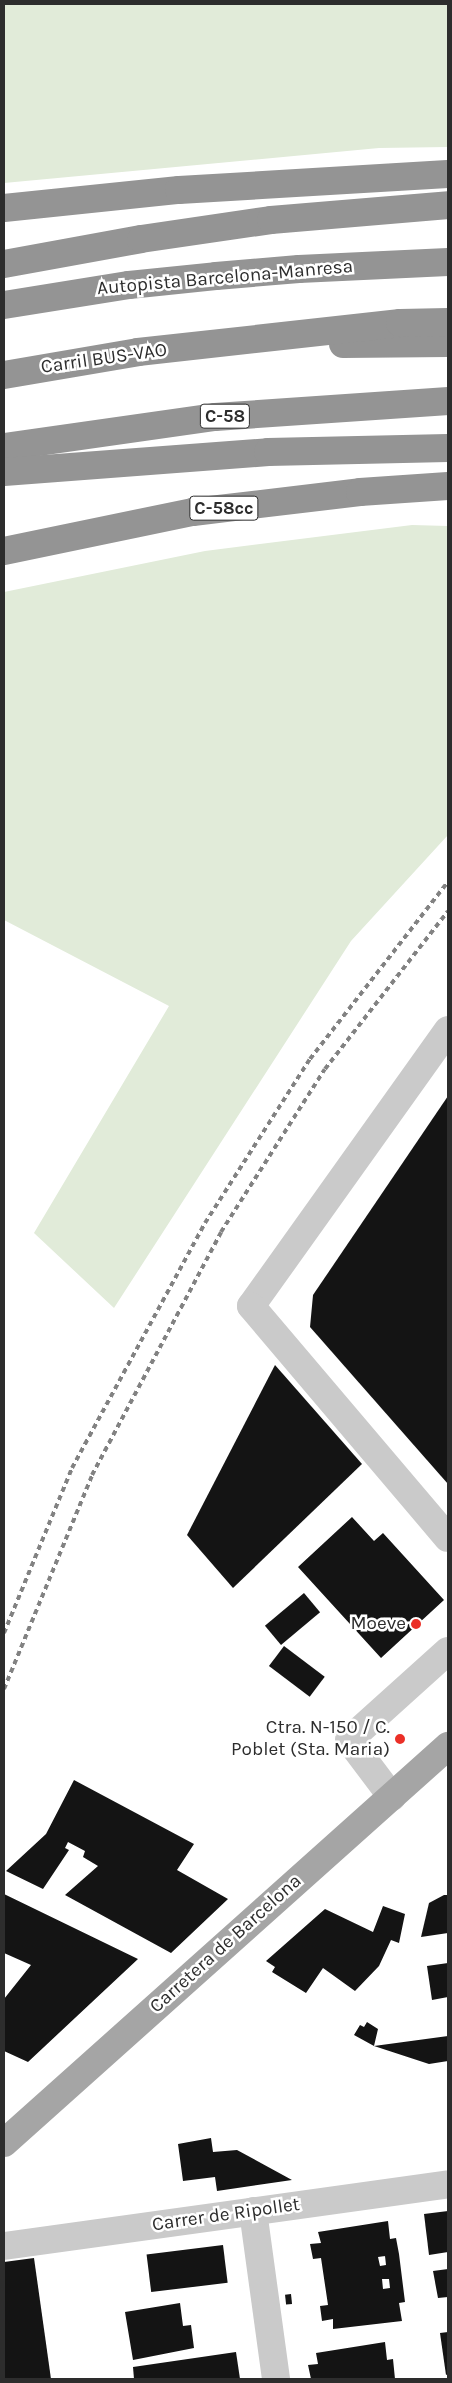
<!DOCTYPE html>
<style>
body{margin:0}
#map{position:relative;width:452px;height:2383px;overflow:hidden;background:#fff;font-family:Karla,sans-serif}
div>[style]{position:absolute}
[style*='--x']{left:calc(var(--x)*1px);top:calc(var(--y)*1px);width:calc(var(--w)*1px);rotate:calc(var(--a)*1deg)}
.green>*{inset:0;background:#e1ebd9}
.building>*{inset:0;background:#141414;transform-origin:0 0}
.minor>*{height:28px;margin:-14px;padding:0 14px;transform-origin:14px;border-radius:14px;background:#cacaca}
.major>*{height:28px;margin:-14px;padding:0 14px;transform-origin:14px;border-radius:14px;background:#a5a5a5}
.highway>*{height:28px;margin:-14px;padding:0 14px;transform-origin:14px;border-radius:14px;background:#949494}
.rail>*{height:4px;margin-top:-2px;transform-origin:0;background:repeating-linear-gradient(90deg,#828282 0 5px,transparent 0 9px)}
.dots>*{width:14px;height:14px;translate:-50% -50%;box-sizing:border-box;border:2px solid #fff;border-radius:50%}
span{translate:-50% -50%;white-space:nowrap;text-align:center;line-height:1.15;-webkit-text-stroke:5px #fff;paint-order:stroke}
.shield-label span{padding:1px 4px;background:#fff;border:1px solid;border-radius:4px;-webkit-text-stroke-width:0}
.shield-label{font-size:18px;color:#2d2d2d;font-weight:700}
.street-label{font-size:19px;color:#2d2d2d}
.poi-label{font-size:19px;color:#2d2d2d}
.right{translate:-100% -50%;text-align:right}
.frame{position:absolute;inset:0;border:5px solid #2d2d2d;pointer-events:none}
</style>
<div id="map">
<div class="green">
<i style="clip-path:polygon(4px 4px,448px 4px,448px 147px,379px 148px,4px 183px)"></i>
<i style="clip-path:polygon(412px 525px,448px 526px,448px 835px,351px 941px,114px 1308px,34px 1233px,169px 1006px,4px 920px,4px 592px,205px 551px)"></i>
</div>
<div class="building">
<i style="clip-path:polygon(448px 1096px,448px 1484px,310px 1327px,313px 1295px)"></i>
<i style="clip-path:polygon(275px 1365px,362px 1464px,233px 1588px,187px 1535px)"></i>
<i style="clip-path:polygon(352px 1517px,374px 1541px,383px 1533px,444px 1600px,381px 1658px,298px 1567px)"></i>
<i style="left:304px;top:1593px;width:25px;height:51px;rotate:50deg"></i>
<i style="left:284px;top:1646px;width:51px;height:25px;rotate:37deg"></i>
<i style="clip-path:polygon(74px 1780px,194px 1844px,177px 1870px,228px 1899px,171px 1953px,65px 1895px,98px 1866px,83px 1857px,85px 1851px,68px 1842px,65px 1848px,69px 1850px,43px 1889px,6px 1871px,46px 1834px)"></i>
<i style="clip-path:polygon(4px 1894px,138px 1959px,28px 2062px,4px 2051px,4px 1999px,31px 1965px,4px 1953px)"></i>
<i style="clip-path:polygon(444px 1895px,448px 1895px,448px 1933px,421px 1937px,429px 1903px)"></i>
<i style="clip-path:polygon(383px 1906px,405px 1914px,399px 1943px,391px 1940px,379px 1966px,355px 1991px,323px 1968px,306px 1993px,272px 1972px,275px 1967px,266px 1961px,325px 1909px,373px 1932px)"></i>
<i style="clip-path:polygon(448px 1963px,448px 1997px,432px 2000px,427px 1966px)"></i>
<i style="clip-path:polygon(367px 2022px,378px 2029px,374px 2046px,448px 2036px,448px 2061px,429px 2064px,374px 2046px,354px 2035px,360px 2025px,364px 2027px)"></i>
<i style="clip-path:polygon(211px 2138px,213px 2152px,237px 2150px,292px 2180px,217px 2191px,215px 2177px,183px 2181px,178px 2144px)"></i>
<i style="clip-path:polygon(448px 2211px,448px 2252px,429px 2255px,424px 2214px)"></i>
<i style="clip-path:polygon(evenodd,388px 2221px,390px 2239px,396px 2238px,399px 2254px,405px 2302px,399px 2303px,402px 2321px,333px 2329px,333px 2319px,322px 2321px,320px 2306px,328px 2305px,321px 2258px,313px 2259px,310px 2244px,321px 2243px,318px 2232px,388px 2221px,385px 2256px,386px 2265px,380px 2266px,378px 2257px,385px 2256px,388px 2221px,382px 2279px,389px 2279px,390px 2288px,383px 2289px,382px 2279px)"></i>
<i style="left:223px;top:2245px;width:38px;height:77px;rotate:83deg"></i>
<i style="clip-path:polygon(34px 2258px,51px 2379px,4px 2379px,4px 2262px)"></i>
<i style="clip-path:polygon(448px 2269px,448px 2297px,438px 2298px,433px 2271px)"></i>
<i style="left:291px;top:2294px;width:10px;height:6px;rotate:84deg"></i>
<i style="clip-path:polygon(180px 2303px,183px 2326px,191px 2325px,194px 2348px,133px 2360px,125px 2312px)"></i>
<i style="clip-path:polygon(448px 2332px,448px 2374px,446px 2375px,440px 2333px)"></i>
<i style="clip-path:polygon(385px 2342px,387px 2360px,393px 2359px,395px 2379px,311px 2379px,308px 2365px,318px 2364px,316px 2353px)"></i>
<i style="clip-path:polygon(236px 2352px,240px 2379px,134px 2379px,133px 2367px)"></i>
</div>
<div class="minor">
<i style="--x:448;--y:1030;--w:339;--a:125.5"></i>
<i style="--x:251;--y:1306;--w:304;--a:49.7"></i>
<i style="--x:392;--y:1797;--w:71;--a:-127"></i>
<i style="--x:349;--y:1740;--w:133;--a:-42"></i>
<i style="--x:253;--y:2211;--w:170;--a:82.2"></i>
<i style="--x:4;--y:2246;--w:448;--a:-7.9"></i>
</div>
<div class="major">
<i style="--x:4;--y:2143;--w:596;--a:-41.8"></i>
</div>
<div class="highway">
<i style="--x:4;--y:208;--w:176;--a:-5.9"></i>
<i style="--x:179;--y:190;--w:269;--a:-3.4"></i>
<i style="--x:4;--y:264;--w:139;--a:-10.3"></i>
<i style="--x:141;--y:239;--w:131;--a:-8.3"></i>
<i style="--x:271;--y:220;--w:178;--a:-4.8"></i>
<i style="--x:4;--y:305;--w:127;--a:-9.1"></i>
<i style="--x:129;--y:285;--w:87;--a:-5.9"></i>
<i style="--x:216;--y:276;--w:83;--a:-4.8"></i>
<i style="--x:299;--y:269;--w:149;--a:-2.7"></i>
<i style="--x:343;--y:344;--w:105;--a:-0.5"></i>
<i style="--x:4;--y:375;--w:136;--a:-9.7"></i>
<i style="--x:138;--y:352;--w:264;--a:-6.3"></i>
<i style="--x:400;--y:323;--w:48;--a:-1.2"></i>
<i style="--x:4;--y:447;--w:213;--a:-8.1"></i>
<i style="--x:215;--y:417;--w:234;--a:-3.9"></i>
<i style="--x:4;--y:472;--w:265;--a:-4.3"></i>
<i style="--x:268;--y:452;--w:180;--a:-1.3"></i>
<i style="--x:4;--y:551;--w:193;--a:-11.7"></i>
<i style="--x:193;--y:512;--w:168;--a:-6.8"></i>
<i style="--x:360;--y:492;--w:88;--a:-3.9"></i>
</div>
<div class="rail">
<i style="--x:4;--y:1633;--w:178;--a:-67.6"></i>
<i style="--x:72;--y:1468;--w:279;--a:-61.5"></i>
<i style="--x:205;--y:1223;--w:195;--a:-57.4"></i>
<i style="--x:310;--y:1059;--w:224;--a:-52.1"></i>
<i style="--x:4;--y:1689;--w:231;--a:-67.6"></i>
<i style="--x:92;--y:1475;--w:275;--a:-62"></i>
<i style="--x:221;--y:1232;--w:193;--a:-57.5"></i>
<i style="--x:325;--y:1069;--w:200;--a:-52.1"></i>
</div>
<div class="dots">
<i style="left:416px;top:1624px;background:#eb2f27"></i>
<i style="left:400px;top:1739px;background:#eb2f27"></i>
</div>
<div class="shield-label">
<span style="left:225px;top:416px">C-58</span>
<span style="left:224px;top:508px">C-58cc</span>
</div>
<div class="street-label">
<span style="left:225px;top:278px;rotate:-5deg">Autopista Barcelona-Manresa</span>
<span style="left:104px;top:359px;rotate:-8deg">Carril BUS-VAO</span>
<span style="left:226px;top:1944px;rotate:-42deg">Carretera de Barcelona</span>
<span style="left:226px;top:2215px;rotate:-8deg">Carrer de Ripollet</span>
</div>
<div class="poi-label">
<span class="right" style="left:406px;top:1624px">Moeve</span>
<span class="right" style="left:390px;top:1739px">Ctra. N-150 / C.<br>Poblet (Sta. Maria)</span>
</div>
<div class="frame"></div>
</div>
